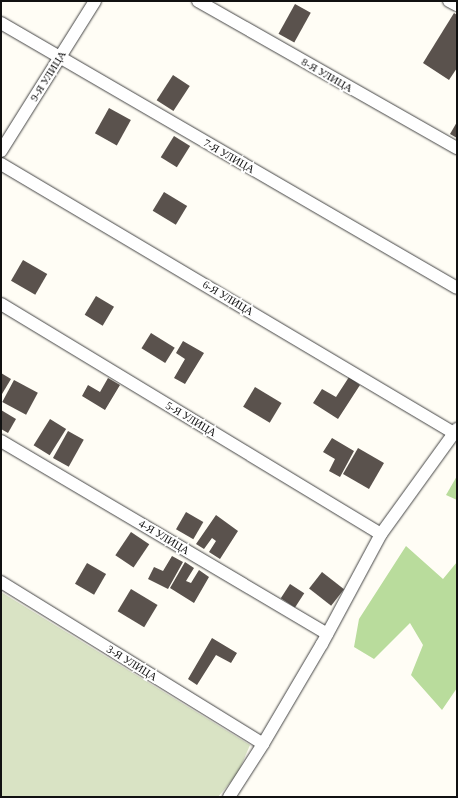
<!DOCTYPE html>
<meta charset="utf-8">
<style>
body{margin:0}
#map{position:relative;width:458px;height:798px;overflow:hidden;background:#fffdf5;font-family:Georgia,serif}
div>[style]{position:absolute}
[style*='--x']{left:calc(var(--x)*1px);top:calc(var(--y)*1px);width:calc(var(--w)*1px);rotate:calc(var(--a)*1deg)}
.forest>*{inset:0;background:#b9dc9c}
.cemetery>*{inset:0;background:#d9e3c4}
.building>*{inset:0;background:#5a524d;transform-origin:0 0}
.roads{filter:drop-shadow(0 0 1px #444) drop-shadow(0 0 1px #444)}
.street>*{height:12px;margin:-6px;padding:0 6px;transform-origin:6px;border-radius:6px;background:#fff}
span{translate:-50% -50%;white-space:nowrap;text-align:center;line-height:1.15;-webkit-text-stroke:4px #fff;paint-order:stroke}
.street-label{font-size:11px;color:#111}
.frame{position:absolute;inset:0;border:2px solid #111;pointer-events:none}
</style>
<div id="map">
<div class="forest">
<i style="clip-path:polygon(457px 476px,457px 500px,446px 495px)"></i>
<i style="clip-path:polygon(406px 546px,443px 579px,457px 562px,457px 688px,442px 710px,411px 675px,423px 645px,410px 623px,374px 659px,354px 647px,359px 619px)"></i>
</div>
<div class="cemetery">
<i style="clip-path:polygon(1px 592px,250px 745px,238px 773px,218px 797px,1px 797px)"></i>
</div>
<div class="building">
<i style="left:295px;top:4px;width:18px;height:34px;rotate:29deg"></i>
<i style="clip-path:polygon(454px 13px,457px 15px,457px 68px,449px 80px,423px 63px)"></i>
<i style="left:173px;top:75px;width:20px;height:30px;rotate:33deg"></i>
<i style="left:109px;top:108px;width:25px;height:29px;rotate:29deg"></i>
<i style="clip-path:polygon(457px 122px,457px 138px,450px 134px)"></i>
<i style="left:174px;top:136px;width:19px;height:25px;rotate:32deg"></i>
<i style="left:164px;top:192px;width:27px;height:22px;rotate:31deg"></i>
<i style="left:23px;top:260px;width:28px;height:24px;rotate:30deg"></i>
<i style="left:96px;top:296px;width:21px;height:22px;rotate:31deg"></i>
<i style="left:151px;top:333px;width:28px;height:18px;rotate:32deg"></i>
<i style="clip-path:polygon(183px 341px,204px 353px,185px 384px,174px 378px,185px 359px,176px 353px)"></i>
<i style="clip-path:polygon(1px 373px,11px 379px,2px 394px,1px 393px)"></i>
<i style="clip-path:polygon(349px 377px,360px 385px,338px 419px,313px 403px,322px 389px,336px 397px)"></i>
<i style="clip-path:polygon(108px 378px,120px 385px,105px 410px,82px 396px,88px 385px,100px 392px)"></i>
<i style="left:14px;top:380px;width:27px;height:25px;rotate:28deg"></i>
<i style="left:255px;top:387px;width:31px;height:23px;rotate:31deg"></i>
<i style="clip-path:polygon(1px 410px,16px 419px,8px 433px,1px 429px)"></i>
<i style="left:50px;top:419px;width:19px;height:31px;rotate:32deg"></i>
<i style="left:68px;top:431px;width:18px;height:31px;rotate:29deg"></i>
<i style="clip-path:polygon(332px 438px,354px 451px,340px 477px,329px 471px,335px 459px,323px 452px)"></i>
<i style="left:358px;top:448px;width:30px;height:30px;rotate:30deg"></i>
<i style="left:186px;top:512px;width:20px;height:20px;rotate:30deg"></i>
<i style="clip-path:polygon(216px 515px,238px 531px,220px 559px,209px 552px,216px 541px,212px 538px,204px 549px,196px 544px)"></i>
<i style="left:131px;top:532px;width:22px;height:28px;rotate:34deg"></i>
<i style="clip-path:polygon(172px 556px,183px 562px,168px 589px,148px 579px,154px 567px,163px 571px)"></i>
<i style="clip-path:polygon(185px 562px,194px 568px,186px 581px,191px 583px,199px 570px,209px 577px,194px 603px,170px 588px)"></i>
<i style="left:87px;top:563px;width:22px;height:24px;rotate:30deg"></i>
<i style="left:322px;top:572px;width:28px;height:21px;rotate:38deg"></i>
<i style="left:290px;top:584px;width:17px;height:17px;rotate:33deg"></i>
<i style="left:131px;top:589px;width:31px;height:26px;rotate:31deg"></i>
<i style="clip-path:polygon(212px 638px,237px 653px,231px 663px,216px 655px,197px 685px,188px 679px)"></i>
</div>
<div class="roads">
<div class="street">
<i style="--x:198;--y:1;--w:298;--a:29.6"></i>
<i style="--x:449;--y:1;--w:9;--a:27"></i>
<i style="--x:1;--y:23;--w:527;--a:30.16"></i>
<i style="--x:1;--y:151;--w:177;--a:-57.9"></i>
<i style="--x:1;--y:164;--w:527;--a:30.7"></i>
<i style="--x:1;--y:304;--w:444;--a:31.2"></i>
<i style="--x:1;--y:441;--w:379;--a:30.6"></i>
<i style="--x:1;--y:582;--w:308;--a:31.7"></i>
<i style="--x:229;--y:797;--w:63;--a:-57.3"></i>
<i style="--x:263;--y:744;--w:116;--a:-59.5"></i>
<i style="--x:322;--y:644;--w:125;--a:-61.8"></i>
<i style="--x:381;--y:534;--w:130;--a:-54.1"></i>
</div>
</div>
<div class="street-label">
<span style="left:327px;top:75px;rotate:30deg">8-Я УЛИЦА</span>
<span style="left:48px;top:76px;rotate:-58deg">9-Я УЛИЦА</span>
<span style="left:229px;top:156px;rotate:30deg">7-Я УЛИЦА</span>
<span style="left:228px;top:298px;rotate:31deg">6-Я УЛИЦА</span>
<span style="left:191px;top:419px;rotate:31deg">5-Я УЛИЦА</span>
<span style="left:164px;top:537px;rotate:31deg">4-Я УЛИЦА</span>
<span style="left:132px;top:663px;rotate:32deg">3-Я УЛИЦА</span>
</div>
<div class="frame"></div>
</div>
